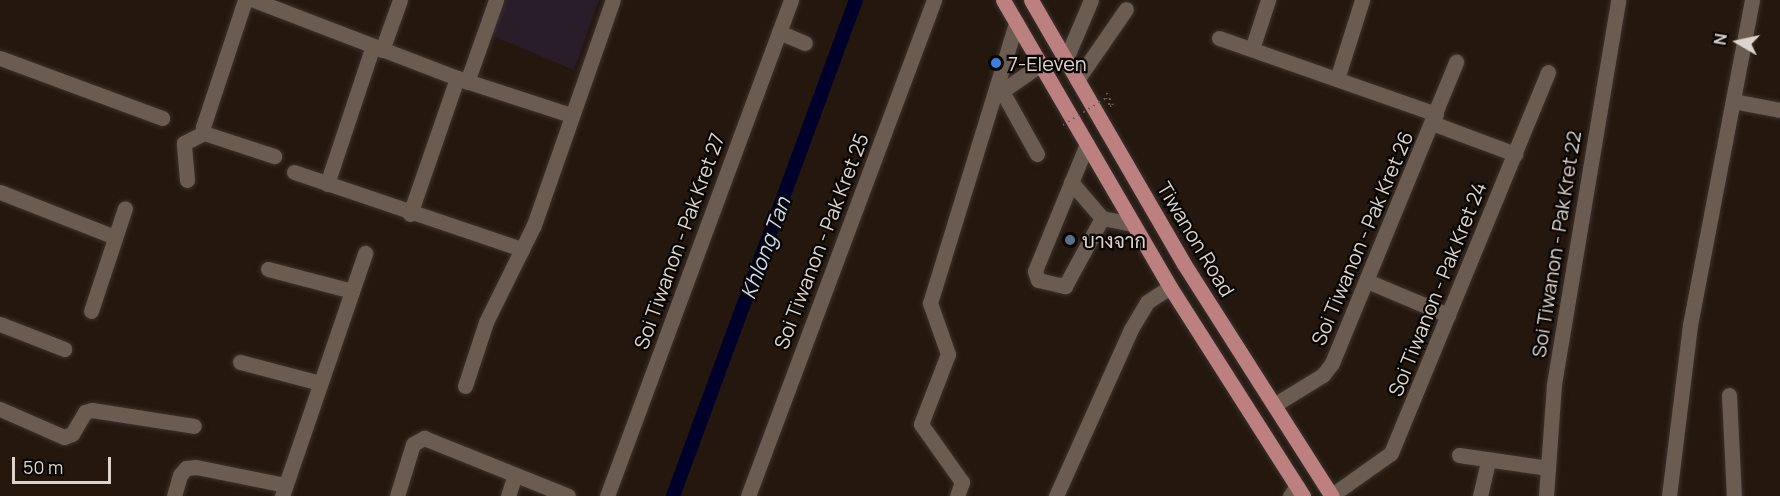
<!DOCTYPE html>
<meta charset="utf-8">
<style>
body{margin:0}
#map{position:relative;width:1780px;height:496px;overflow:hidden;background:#24180e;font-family:Manrope,Sarabun,sans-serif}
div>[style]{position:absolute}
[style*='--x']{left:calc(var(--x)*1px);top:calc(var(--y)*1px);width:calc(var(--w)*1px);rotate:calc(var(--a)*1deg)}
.industrial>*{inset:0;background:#291d2a}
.canal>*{height:14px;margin:-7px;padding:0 7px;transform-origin:7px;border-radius:7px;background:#00002a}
.path>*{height:2px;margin-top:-1px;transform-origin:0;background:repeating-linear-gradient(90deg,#6a5f57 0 1.5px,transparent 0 6px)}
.roads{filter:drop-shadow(0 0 2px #3b322d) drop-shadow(0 0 2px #3b322d)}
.minor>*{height:15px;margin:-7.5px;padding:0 7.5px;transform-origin:7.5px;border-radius:7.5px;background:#6b5c51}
.major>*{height:15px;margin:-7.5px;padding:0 7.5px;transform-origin:7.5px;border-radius:7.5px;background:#bc8080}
.path-bridge>*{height:2px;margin-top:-1px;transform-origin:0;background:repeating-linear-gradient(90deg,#6a5f57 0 1.5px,transparent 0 6px)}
.dots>*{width:16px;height:16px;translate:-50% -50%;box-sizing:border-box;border:3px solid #090503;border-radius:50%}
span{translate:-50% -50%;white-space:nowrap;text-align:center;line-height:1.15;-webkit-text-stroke:4.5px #090503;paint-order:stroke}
.poi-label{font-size:20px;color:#ddd4ce}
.left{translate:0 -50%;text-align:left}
.street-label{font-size:20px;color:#ddd4ce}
.water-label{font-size:21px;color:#cedaee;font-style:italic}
.north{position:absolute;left:1708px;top:12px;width:60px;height:60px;-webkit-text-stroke:4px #090503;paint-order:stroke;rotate:279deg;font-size:16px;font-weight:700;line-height:24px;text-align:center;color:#ddd4ce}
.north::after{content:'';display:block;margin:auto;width:21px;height:27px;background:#ddd4ce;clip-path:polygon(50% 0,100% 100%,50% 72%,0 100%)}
.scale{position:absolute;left:12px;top:457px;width:99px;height:27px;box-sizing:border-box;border:3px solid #ddd4ce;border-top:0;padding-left:8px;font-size:18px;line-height:21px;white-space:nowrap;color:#ddd4ce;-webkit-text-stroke:4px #090503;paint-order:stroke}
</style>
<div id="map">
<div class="industrial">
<i style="clip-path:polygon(501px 0,599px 0,574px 70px,488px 34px)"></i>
</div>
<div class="canal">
<i style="--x:673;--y:496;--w:529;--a:-69.75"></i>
</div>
<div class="path">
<i style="--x:1106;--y:98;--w:9;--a:63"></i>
<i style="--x:1110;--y:106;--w:3;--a:-18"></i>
<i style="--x:1113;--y:105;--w:15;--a:-118"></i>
</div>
<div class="roads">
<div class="minor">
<i style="--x:245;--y:0;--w:134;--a:108.3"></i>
<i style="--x:203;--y:127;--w:6;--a:81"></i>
<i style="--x:204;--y:133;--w:74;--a:18.2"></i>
<i style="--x:254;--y:0;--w:217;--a:21"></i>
<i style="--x:457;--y:78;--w:120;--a:18"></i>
<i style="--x:779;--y:32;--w:28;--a:23"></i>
<i style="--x:1219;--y:38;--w:230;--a:19.3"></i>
<i style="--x:1252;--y:49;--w:52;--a:-71.9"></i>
<i style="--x:382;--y:50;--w:53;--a:-70.2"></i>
<i style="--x:0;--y:58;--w:173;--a:20.3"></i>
<i style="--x:1065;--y:61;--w:66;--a:-66.9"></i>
<i style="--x:1337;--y:79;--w:83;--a:-72.4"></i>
<i style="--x:1077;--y:80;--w:86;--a:-55.4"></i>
<i style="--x:467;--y:82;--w:87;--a:-70.5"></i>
<i style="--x:1733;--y:101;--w:48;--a:10.8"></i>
<i style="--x:1432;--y:123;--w:89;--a:20.5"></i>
<i style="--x:1087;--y:144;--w:137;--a:112.3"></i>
<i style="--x:1035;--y:271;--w:9;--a:72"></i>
<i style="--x:1038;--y:280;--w:28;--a:13"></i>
<i style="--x:1065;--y:286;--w:77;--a:-61.4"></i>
<i style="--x:1102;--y:218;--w:32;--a:11"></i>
<i style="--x:1037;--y:154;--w:72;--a:-119.1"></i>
<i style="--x:1002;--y:91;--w:47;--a:-34.7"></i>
<i style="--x:294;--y:172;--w:241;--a:18.7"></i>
<i style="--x:187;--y:180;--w:37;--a:-95"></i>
<i style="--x:184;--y:143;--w:22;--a:-27"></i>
<i style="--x:1071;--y:182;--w:48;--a:49.3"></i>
<i style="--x:327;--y:184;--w:145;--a:-71.6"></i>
<i style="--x:0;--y:192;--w:123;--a:21.4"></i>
<i style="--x:410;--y:214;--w:144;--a:-70.9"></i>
<i style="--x:268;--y:269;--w:87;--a:14.7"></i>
<i style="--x:1367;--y:281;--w:88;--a:22.8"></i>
<i style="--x:91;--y:311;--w:108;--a:-71.7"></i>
<i style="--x:0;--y:324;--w:69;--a:21.3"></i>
<i style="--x:240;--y:362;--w:83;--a:14.7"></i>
<i style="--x:465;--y:386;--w:67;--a:-71.8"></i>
<i style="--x:486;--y:322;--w:108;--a:-63.7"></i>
<i style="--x:534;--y:225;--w:238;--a:-70.7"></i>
<i style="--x:1729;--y:395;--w:101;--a:87.2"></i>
<i style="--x:1274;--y:405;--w:57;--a:-31.5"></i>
<i style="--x:1323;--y:375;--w:15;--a:-53"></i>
<i style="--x:1332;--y:363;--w:326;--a:-67.6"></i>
<i style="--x:0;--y:409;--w:70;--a:23.6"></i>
<i style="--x:64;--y:437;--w:9;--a:-21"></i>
<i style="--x:72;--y:434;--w:26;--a:-59"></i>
<i style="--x:85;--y:412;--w:7;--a:-16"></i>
<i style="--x:92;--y:410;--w:103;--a:8.9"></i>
<i style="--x:1459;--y:455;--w:90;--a:8.3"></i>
<i style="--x:1332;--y:495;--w:72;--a:-35.4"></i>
<i style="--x:1391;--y:453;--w:412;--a:-67.6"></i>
<i style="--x:174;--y:496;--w:22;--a:-74"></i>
<i style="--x:180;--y:475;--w:9;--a:-49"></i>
<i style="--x:186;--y:468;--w:10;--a:-6"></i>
<i style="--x:196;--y:467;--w:91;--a:11.4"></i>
<i style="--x:282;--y:496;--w:257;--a:-71.1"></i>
<i style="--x:397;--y:496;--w:54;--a:-72.9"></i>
<i style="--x:413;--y:444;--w:13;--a:-29"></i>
<i style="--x:424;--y:438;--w:155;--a:21.9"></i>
<i style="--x:508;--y:496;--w:22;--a:-72"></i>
<i style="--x:607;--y:496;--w:529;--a:-69.65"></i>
<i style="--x:748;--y:496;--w:530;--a:-69.44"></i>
<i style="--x:957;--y:496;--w:15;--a:-70"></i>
<i style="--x:962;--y:482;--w:71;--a:-125.3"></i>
<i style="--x:921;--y:424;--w:75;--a:-68.9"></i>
<i style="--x:948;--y:354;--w:54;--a:-109.4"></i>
<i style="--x:930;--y:303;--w:293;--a:-72.9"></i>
<i style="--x:1056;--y:496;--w:183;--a:-65.8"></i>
<i style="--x:1131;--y:329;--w:31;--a:-59"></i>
<i style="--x:1147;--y:302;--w:27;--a:-33"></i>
<i style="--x:1290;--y:496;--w:12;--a:-55"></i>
<i style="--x:1480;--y:496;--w:36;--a:-77"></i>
<i style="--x:1546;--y:496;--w:112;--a:-85.9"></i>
<i style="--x:1554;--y:384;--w:389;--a:-80.5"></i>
<i style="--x:1669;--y:496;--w:172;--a:-83"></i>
<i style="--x:1690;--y:325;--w:331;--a:-79.2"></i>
</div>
<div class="major">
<i style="--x:1003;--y:0;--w:332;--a:59.8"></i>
<i style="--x:1170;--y:287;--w:248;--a:57.5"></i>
<i style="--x:1031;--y:0;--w:305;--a:59.9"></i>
<i style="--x:1184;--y:264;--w:275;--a:57.5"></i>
</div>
</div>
<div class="path-bridge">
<i style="--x:1063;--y:125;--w:51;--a:-32.1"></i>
</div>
<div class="dots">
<i style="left:996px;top:63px;background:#3f7fe0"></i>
<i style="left:1070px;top:240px;background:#5c6f8a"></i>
</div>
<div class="poi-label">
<span class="left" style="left:1008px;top:63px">7-Eleven</span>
<span class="left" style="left:1082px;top:240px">บางจาก</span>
</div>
<div class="street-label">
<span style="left:1362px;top:238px;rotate:-67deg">Soi Tiwanon - Pak Kret 26</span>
<span style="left:1196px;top:239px;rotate:59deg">Tiwanon Road</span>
<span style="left:679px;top:241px;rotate:-70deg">Soi Tiwanon - Pak Kret 27</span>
<span style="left:821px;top:241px;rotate:-69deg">Soi Tiwanon - Pak Kret 25</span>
<span style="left:1556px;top:244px;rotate:-81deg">Soi Tiwanon - Pak Kret 22</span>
<span style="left:1437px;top:289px;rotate:-68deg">Soi Tiwanon - Pak Kret 24</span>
</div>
<div class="water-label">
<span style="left:765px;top:248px;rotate:-70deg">Khlong Tan</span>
</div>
<div class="north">N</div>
<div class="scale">50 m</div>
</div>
